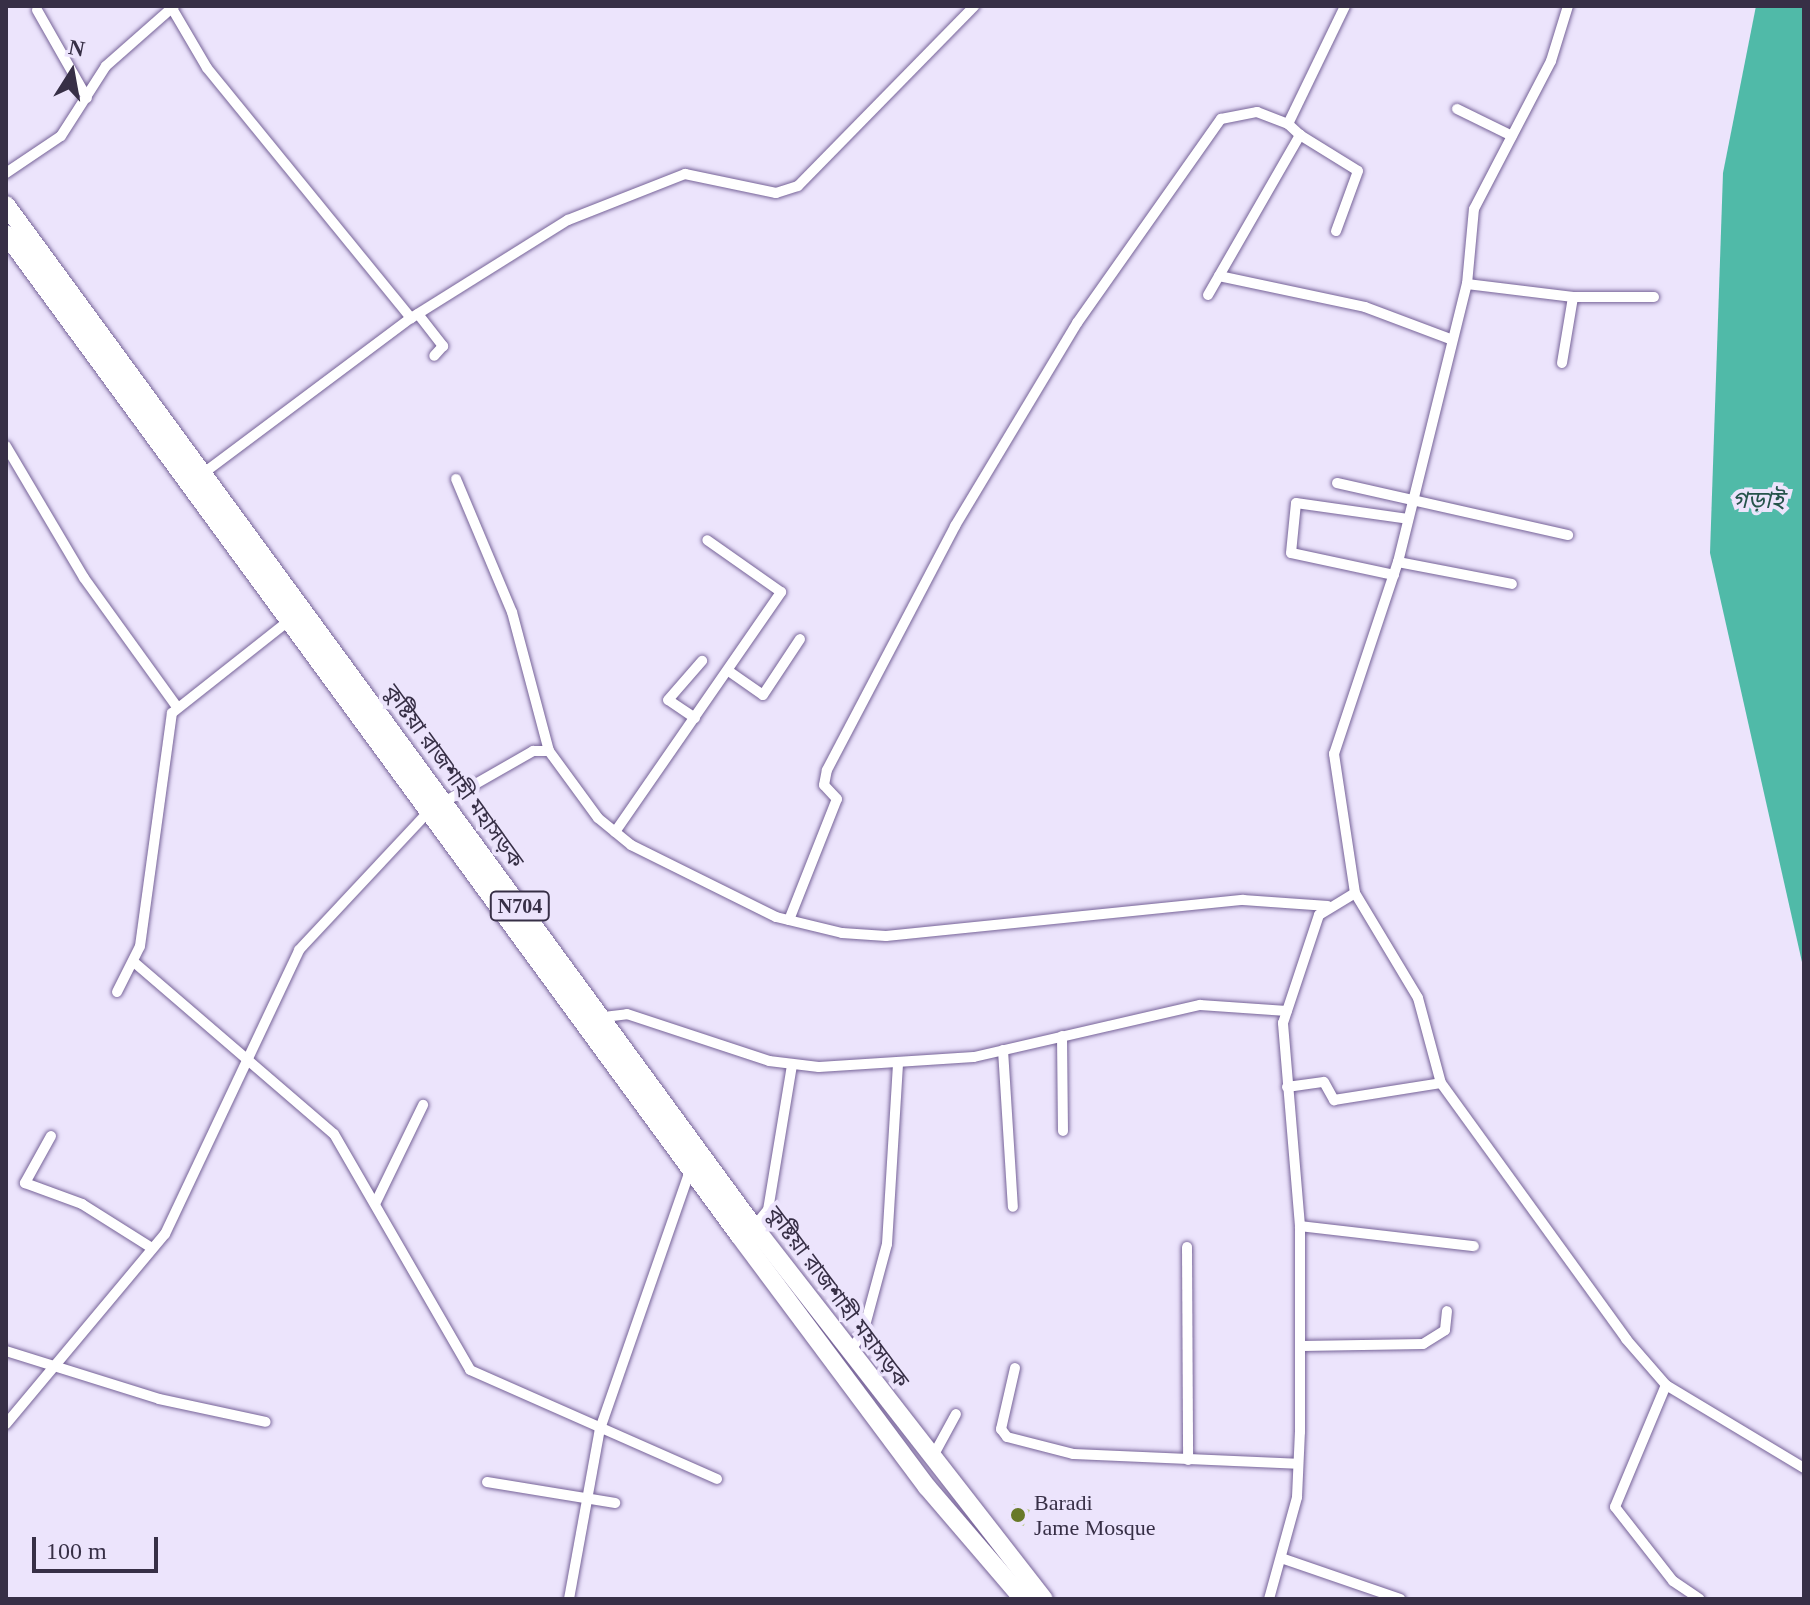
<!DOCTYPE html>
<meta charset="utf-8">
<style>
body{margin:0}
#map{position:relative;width:1810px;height:1605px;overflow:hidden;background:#ece4fc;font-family:"Times New Roman","Noto Sans Bengali",serif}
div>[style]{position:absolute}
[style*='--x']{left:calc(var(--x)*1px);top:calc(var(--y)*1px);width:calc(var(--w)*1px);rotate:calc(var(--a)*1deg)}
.water>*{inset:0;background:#50baa8}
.building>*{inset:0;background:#b7ca7f;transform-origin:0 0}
.roads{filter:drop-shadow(0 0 2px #766398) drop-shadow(0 0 2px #766398)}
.street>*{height:10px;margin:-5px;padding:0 5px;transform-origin:5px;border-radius:5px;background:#fff}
.highway>*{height:18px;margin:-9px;padding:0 9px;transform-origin:9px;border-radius:9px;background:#fff}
.dots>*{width:22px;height:22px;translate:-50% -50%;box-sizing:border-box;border:4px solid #ece4fc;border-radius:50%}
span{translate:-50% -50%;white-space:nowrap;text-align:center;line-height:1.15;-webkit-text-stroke:8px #ece4fc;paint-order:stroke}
.shield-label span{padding:2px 6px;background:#ece4fc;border:2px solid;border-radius:6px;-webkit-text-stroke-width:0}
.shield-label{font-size:20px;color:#372f46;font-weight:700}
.street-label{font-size:22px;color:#372f46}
.poi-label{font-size:22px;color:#372f46}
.left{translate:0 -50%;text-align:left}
.water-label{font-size:24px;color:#26544c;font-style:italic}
.frame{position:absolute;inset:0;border:8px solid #372f46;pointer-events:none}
.north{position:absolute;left:32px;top:32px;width:80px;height:80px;-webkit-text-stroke:6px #ece4fc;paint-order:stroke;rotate:11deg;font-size:22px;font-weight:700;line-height:32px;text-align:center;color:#372f46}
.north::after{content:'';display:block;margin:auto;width:28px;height:36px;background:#372f46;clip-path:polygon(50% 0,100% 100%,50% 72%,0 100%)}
.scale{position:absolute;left:32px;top:1537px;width:126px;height:36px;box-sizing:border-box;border:4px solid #372f46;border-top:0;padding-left:10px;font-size:24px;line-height:28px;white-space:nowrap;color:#372f46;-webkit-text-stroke:6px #ece4fc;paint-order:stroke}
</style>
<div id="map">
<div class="water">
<i style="clip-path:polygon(1756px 6px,1804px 6px,1804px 971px,1710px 553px,1723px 173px)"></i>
</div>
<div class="building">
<i style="left:1014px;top:1504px;width:17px;height:17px;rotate:21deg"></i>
</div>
<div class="roads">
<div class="street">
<i style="--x:37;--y:10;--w:101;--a:60.4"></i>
<i style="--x:173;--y:10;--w:67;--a:59.6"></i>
<i style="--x:207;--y:68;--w:323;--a:50.8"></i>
<i style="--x:1457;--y:109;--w:61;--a:26.1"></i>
<i style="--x:1300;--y:135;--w:68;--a:31.8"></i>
<i style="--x:1358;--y:171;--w:64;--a:110.1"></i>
<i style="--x:6;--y:173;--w:66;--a:-33.9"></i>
<i style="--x:61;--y:136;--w:83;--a:-57.3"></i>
<i style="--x:106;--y:66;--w:91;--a:-41.4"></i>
<i style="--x:1219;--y:276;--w:149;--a:12"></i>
<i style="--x:1365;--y:307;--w:91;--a:20.6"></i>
<i style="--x:1467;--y:284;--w:107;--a:7"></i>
<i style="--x:1573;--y:297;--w:81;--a:0"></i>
<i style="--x:1208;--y:295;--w:185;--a:-60.1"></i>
<i style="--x:1300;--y:135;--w:16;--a:-137"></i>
<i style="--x:1288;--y:124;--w:131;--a:-64.2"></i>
<i style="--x:418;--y:314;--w:41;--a:52"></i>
<i style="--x:443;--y:346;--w:13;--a:132"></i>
<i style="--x:1562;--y:363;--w:67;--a:-80.5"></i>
<i style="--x:6;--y:446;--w:153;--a:59.4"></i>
<i style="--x:84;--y:578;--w:159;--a:54.2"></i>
<i style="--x:205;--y:472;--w:257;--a:-36.8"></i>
<i style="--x:411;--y:318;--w:185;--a:-32"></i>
<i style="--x:568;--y:220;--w:126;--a:-21.5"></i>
<i style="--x:685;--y:174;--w:93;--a:11.8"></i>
<i style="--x:776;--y:193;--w:23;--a:-18"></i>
<i style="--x:798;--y:186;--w:252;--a:-45.6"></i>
<i style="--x:456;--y:479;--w:144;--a:67.2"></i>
<i style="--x:512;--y:612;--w:144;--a:75.1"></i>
<i style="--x:1337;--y:483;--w:237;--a:12.7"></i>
<i style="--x:1398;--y:562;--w:116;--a:10.9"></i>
<i style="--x:1394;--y:575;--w:105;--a:-167.9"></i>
<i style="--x:1291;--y:553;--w:50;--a:-84.3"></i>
<i style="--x:1296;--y:503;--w:113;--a:8.1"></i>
<i style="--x:730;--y:672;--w:40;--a:34.9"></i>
<i style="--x:763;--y:695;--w:67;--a:-56.5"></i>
<i style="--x:695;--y:718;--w:32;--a:-146"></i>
<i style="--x:668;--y:700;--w:52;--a:-48.9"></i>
<i style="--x:444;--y:802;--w:103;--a:-29.8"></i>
<i style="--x:533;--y:751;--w:16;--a:0"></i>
<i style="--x:549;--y:751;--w:83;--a:53.8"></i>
<i style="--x:598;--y:818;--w:43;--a:39.3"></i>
<i style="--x:631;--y:845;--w:162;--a:26.4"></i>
<i style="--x:776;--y:917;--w:68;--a:13.6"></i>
<i style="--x:842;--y:933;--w:44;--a:3.9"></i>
<i style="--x:886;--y:936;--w:359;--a:-5.8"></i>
<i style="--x:1243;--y:900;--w:85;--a:4"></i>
<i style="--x:615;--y:832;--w:292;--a:-55.3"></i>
<i style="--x:781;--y:592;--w:90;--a:-144.9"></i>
<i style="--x:1355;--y:893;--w:122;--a:59"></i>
<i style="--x:1418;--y:998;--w:88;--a:74.9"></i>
<i style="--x:1441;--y:1083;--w:316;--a:54.1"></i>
<i style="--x:1626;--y:1339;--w:61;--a:49"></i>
<i style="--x:1666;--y:1385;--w:161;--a:31"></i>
<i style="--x:789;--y:920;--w:130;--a:-68.4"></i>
<i style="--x:837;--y:799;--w:19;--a:-133"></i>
<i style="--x:824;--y:785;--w:15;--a:-79"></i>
<i style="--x:827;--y:770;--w:276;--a:-62.3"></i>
<i style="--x:955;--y:526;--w:237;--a:-59"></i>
<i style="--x:1077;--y:323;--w:250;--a:-54.8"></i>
<i style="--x:1221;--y:119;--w:37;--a:-11"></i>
<i style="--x:1257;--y:112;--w:33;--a:21"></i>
<i style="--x:135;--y:963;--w:262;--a:40.7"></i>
<i style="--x:334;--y:1134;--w:272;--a:60"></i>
<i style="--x:470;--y:1370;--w:270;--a:23.8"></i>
<i style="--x:117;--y:992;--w:51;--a:-63.4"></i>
<i style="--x:140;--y:946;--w:235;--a:-82.2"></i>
<i style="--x:172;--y:713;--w:152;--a:-38.3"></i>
<i style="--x:604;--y:1017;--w:23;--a:-7"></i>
<i style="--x:627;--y:1014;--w:150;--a:18.3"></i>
<i style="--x:769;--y:1061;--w:50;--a:6.8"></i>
<i style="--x:819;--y:1067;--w:155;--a:-3.7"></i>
<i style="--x:974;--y:1057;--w:232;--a:-13"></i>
<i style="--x:1200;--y:1005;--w:87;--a:3.9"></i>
<i style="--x:1062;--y:1036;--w:95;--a:89.4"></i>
<i style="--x:1003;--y:1050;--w:157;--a:86.4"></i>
<i style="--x:1287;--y:1087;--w:37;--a:-8"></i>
<i style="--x:1324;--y:1082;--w:21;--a:61"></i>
<i style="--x:1334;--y:1100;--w:108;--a:-9"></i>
<i style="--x:51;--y:1136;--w:54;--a:119"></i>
<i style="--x:25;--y:1183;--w:61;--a:20.2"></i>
<i style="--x:82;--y:1204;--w:83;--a:32.2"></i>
<i style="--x:376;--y:1202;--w:108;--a:-64.1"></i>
<i style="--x:1300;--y:1226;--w:175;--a:6.6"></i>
<i style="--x:754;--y:1227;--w:22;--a:-51"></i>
<i style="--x:768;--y:1210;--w:147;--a:-80.6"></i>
<i style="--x:1187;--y:1247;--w:213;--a:89.7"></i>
<i style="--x:1302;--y:1346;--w:121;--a:-0.9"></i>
<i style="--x:1423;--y:1344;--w:26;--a:-32"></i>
<i style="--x:1445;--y:1330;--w:19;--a:-84"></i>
<i style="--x:6;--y:1351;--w:160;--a:17.4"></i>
<i style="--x:159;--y:1399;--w:109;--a:12.1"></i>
<i style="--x:849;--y:1352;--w:24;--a:-54"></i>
<i style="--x:863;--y:1333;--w:92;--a:-74.9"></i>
<i style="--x:887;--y:1244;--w:181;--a:-86.5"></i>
<i style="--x:1015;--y:1368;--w:63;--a:102.9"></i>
<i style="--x:1001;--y:1429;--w:10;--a:53"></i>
<i style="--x:1007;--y:1437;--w:68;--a:14.4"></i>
<i style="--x:1073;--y:1454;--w:225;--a:2.5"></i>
<i style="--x:1666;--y:1385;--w:132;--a:112.7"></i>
<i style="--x:1615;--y:1507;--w:94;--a:51.9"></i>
<i style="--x:1673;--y:1581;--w:32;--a:34"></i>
<i style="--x:6;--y:1424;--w:248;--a:-50.1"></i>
<i style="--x:165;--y:1234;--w:314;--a:-64.7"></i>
<i style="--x:299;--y:950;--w:190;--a:-46.9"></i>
<i style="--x:932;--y:1458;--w:50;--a:-61.4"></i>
<i style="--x:487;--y:1482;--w:130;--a:9.3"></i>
<i style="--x:1284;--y:1559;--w:123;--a:19"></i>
<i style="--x:569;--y:1599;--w:173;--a:-79.7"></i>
<i style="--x:600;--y:1429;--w:277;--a:-70.8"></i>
<i style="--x:1269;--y:1599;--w:106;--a:-74.6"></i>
<i style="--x:1297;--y:1497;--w:65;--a:-87.4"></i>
<i style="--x:1300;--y:1432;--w:206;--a:-90"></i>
<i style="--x:1300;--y:1226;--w:204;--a:-94.8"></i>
<i style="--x:1283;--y:1023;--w:114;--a:-71.6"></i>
<i style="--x:1319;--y:915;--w:42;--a:-31.4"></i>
<i style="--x:1355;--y:893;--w:141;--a:-98.6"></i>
<i style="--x:1334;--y:754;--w:202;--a:-71.6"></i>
<i style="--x:1398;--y:562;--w:286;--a:-76.1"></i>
<i style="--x:1467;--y:284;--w:75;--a:-84.7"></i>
<i style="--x:1474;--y:209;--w:167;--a:-62.5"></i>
<i style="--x:1551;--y:61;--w:58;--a:-72.8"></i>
</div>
<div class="highway">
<i style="--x:6;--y:205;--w:1266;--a:53.8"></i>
<i style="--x:754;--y:1227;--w:472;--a:52.1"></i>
<i style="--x:6;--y:234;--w:1241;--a:53.79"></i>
<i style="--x:739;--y:1235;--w:314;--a:53.3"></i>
<i style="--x:927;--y:1487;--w:148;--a:49.4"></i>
</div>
</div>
<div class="dots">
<i style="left:1018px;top:1515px;background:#687928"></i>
</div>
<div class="shield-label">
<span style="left:520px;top:906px">N704</span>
</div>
<div class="street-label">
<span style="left:454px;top:776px;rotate:54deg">কুষ্টিয়া রাজশাহী মহাসড়ক</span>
<span style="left:838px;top:1297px;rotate:53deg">কুষ্টিয়া রাজশাহী মহাসড়ক</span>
</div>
<div class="poi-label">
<span class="left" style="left:1034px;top:1515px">Baradi<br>Jame Mosque</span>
</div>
<div class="water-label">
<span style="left:1758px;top:501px">গড়াই</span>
</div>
<div class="frame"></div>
<div class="north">N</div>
<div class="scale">100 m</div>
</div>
